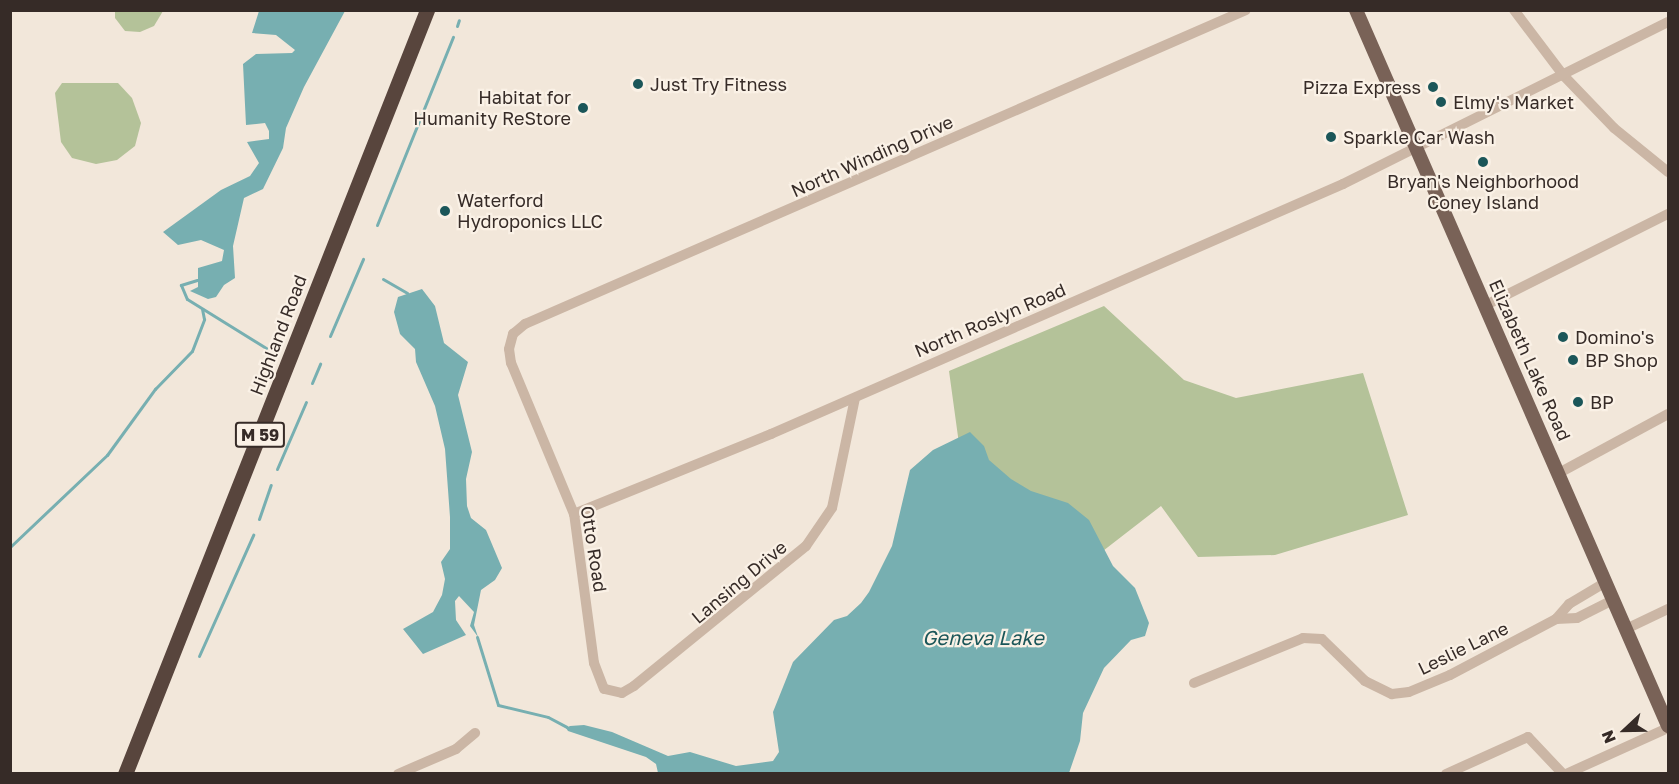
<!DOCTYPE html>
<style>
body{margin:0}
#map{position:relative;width:1679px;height:784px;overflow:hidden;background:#f2e7da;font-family:"Golos Text",sans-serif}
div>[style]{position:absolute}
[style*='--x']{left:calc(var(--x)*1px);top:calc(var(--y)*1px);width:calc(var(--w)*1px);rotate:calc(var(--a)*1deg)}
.green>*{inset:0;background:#b4c299}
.water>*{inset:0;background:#77afb1}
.stream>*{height:3px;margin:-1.5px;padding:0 1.5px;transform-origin:1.5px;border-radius:1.5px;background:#77afb1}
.minor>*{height:10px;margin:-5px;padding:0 5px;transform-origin:5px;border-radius:5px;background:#cbb6a5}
.major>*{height:14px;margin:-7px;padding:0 7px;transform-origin:7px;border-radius:7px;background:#796257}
.highway>*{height:15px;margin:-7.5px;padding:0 7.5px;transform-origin:7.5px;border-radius:7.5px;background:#58453d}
.dots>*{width:16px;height:16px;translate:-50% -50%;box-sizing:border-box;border:3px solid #faf1e6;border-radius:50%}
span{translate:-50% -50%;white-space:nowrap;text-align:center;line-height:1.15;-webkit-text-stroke:4.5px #faf1e6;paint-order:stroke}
.shield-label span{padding:2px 4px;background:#faf1e6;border:2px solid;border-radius:4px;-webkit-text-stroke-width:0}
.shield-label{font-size:16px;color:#362b27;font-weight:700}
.poi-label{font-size:18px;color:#362b27}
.left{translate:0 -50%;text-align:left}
.right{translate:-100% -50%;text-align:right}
.street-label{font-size:18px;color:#362b27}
.water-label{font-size:20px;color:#1b5659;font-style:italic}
.frame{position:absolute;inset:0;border:12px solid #362b27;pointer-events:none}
.north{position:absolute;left:1595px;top:700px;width:60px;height:60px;-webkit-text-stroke:4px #faf1e6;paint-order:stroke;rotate:248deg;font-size:16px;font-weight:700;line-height:24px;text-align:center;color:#362b27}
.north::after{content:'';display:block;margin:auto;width:21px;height:27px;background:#362b27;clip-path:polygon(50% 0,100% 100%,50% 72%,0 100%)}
</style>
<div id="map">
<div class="green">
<i style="clip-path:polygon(115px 11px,115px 10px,163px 11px,154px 26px,140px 32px,125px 31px,115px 18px)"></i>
<i style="clip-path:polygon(62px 83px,118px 83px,132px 98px,141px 123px,135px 146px,117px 160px,96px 164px,72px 158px,61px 142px,55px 93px)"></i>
<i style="clip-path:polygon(1104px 306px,1184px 380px,1236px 398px,1363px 373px,1408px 515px,1275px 555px,1198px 557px,1161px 506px,1090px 561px,966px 495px,949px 371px)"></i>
</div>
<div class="water">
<i style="clip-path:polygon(259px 11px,345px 11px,304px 87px,286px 128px,283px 148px,263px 189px,244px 198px,233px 246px,235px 278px,224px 285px,216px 297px,208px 299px,190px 291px,198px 287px,198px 268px,222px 261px,224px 250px,201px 240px,178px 245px,163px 232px,221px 190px,250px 176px,259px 163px,247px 142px,269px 139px,269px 131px,265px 123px,246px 125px,243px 64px,256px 54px,292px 53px,295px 50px,276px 35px,252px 33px)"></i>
<i style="clip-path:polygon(422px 289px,435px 306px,444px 343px,468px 362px,458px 395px,472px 452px,466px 479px,467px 506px,471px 518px,486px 530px,502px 568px,495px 580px,481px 590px,474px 625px,478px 637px,470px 626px,474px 612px,459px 596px,455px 601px,456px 620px,466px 635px,423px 654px,403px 629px,433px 612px,442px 595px,445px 579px,441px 562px,450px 549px,450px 517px,445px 449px,435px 406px,416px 362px,415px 349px,400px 334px,394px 312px,398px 297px)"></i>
<i style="clip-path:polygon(970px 432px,984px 446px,989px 460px,1011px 479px,1031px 491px,1068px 503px,1089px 520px,1113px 566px,1135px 588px,1149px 623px,1145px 636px,1131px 640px,1104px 668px,1083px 713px,1080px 741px,1069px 773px,658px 773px,656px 764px,646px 757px,568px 731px,566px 728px,570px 726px,584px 725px,612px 732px,668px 756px,690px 752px,736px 766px,773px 761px,779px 752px,773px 712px,793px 662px,834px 620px,847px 616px,861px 603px,869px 592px,892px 546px,910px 470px,933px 450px)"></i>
</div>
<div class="stream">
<i style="--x:457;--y:26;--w:6;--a:-72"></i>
<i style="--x:377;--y:225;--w:203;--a:-68"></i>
<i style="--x:383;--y:279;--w:28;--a:30"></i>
<i style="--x:197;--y:280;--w:17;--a:163"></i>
<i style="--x:181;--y:285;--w:15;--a:67"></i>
<i style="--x:187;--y:299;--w:93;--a:31.8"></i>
<i style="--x:330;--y:336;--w:84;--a:-66.8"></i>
<i style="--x:312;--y:383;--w:21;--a:-67"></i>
<i style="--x:277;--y:469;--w:73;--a:-66.6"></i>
<i style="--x:259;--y:519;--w:36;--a:-71"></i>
<i style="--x:10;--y:547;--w:134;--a:-43.5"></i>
<i style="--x:107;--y:455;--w:82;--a:-54"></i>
<i style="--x:155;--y:389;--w:53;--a:-45.8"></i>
<i style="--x:192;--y:351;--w:34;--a:-69"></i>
<i style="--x:204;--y:319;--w:10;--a:-101"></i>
<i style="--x:477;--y:637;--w:71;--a:72.8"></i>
<i style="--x:498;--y:705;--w:51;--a:13.5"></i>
<i style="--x:548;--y:717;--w:21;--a:28"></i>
<i style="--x:199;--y:656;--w:133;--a:-65.9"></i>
</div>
<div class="minor">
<i style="--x:1514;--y:10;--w:83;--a:52.9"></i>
<i style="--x:1564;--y:76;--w:72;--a:46.1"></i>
<i style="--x:1614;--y:128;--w:70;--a:39.2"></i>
<i style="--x:1486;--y:305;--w:203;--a:-26.6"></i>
<i style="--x:855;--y:398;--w:112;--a:101.8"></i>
<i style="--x:832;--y:508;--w:46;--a:124.4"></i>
<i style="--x:806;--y:546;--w:222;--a:140.9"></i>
<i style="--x:634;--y:686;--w:14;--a:150"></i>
<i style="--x:622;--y:693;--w:18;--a:-167"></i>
<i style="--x:604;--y:689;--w:28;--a:-111"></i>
<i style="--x:594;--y:663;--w:150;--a:-97.6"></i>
<i style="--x:574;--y:514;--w:164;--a:-112.6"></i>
<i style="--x:511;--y:363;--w:14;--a:-98"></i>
<i style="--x:509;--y:349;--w:16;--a:-75"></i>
<i style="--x:513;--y:334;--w:16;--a:-40"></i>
<i style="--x:525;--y:324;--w:786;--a:-23.53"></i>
<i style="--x:1559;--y:473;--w:124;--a:-28.4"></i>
<i style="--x:574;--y:514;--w:213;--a:-22.1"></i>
<i style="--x:771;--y:434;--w:624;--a:-23.61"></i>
<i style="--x:1343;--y:184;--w:363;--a:-26.5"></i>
<i style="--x:1556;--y:619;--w:21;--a:-3"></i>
<i style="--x:1577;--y:618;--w:40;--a:-26.6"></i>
<i style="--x:1626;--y:629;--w:47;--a:-25.5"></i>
<i style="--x:1194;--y:683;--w:118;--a:-22.4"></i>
<i style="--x:1303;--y:638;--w:19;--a:3"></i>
<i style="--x:1322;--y:639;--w:60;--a:44.3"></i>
<i style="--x:1365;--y:681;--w:30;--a:26"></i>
<i style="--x:1392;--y:694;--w:17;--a:-7"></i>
<i style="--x:1409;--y:692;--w:44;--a:-22.5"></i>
<i style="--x:1450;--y:675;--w:120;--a:-27.8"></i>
<i style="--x:1556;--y:619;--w:20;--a:-49"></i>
<i style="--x:1569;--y:604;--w:43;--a:-30.7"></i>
<i style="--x:398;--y:774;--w:63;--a:-23.3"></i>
<i style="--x:456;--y:749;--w:25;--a:-40"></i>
<i style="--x:1446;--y:774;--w:90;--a:-24.3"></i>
<i style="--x:1528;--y:737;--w:51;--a:46.6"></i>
<i style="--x:1566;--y:774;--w:112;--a:-24.3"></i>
</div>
<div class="major">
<i style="--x:1356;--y:10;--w:781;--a:66.45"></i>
</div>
<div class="highway">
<i style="--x:125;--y:774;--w:822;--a:-68.43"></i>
</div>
<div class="dots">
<i style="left:638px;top:84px;background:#1b5659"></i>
<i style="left:1433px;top:87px;background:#1b5659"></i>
<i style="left:1441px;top:102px;background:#1b5659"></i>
<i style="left:583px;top:108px;background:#1b5659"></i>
<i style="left:1331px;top:137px;background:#1b5659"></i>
<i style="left:1483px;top:162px;background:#1b5659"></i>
<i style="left:445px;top:211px;background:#1b5659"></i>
<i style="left:1563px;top:337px;background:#1b5659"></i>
<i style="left:1573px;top:360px;background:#1b5659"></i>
<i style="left:1578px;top:402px;background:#1b5659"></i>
</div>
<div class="shield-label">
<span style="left:260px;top:435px">M 59</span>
</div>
<div class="poi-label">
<span class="left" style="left:650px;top:84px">Just Try Fitness</span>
<span class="right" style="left:1421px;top:87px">Pizza Express</span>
<span class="right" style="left:571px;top:108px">Habitat for<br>Humanity ReStore</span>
<span class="left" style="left:1453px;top:102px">Elmy's Market</span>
<span class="left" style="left:1343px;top:137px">Sparkle Car Wash</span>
<span style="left:1483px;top:192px">Bryan's Neighborhood<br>Coney Island</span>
<span class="left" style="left:457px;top:211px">Waterford<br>Hydroponics LLC</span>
<span class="left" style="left:1575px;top:337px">Domino's</span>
<span class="left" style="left:1585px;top:360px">BP Shop</span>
<span class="left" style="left:1590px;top:402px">BP</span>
</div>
<div class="street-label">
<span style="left:872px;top:156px;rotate:-24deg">North Winding Drive</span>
<span style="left:990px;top:320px;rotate:-23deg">North Roslyn Road</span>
<span style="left:278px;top:335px;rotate:-69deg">Highland Road</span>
<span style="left:1530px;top:360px;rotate:66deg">Elizabeth Lake Road</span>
<span style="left:594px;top:549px;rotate:81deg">Otto Road</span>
<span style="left:739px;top:582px;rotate:-40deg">Lansing Drive</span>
<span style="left:1463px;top:648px;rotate:-26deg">Leslie Lane</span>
</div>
<div class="water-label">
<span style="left:983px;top:637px">Geneva Lake</span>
</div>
<div class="frame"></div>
<div class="north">N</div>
</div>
